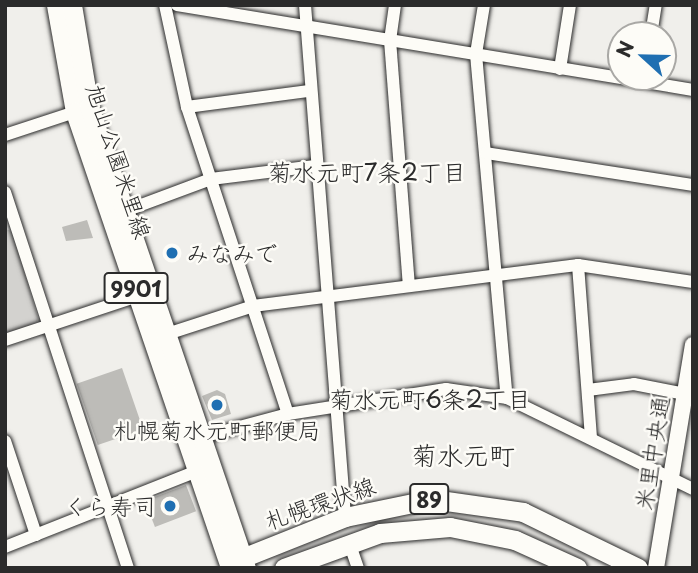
<!DOCTYPE html>
<meta charset="utf-8">
<style>
body{margin:0}
#map{position:relative;width:698px;height:573px;overflow:hidden;background:#f0efeb;font-family:"Playpen Sans","Klee One",sans-serif}
div>[style]{position:absolute}
[style*='--x']{left:calc(var(--x)*1px);top:calc(var(--y)*1px);width:calc(var(--w)*1px);rotate:calc(var(--a)*1deg)}
.green>*{inset:0;background:#d3d2cf}
.building>*{inset:0;background:#bdbcb8;transform-origin:0 0}
.roads{filter:drop-shadow(0 0 2px #2b2b2b) drop-shadow(0 0 2px #2b2b2b)}
.minor>*{height:12px;margin:-6px;padding:0 6px;transform-origin:6px;border-radius:6px;background:#fdfcf7}
.tertiary>*{height:16px;margin:-8px;padding:0 8px;transform-origin:8px;border-radius:8px;background:#fdfcf7}
.primary>*{height:19px;margin:-9.5px;padding:0 9.5px;transform-origin:9.5px;border-radius:9.5px;background:#fdfcf7}
.dots>*{width:19px;height:19px;translate:-50% -50%;box-sizing:border-box;border:4px solid #fdfcf7;border-radius:50%}
span{translate:-50% -50%;white-space:nowrap;text-align:center;line-height:1.15;-webkit-text-stroke:5px #fdfcf7;paint-order:stroke}
.shield-label span{padding:2px 5px;background:#fdfcf7;border:2px solid;border-radius:5px;-webkit-text-stroke-width:0}
.shield-label{font-size:21px;color:#2b2b2b;font-weight:700}
.street-label{font-size:23px;color:#2b2b2b}
.poi-label{font-size:23px;color:#2b2b2b}
.left{translate:0 -50%;text-align:left}
.right{translate:-100% -50%;text-align:right}
.neighbourhood-label{font-size:24px;color:#2b2b2b}
.quarter-label{font-size:26px;color:#2b2b2b}
.frame{position:absolute;inset:0;border:7px solid #2b2b2b;pointer-events:none}
.north{position:absolute;left:607px;top:21px;width:70px;height:70px;box-sizing:border-box;background:#fdfcf7;border:2px solid #a9a8a5;border-radius:50%;rotate:292deg;font-size:19px;font-weight:700;line-height:28px;text-align:center;color:#2b2b2b}
.north::after{content:'';display:block;margin:auto;width:24px;height:32px;background:#1f6fb2;clip-path:polygon(50% 0,100% 100%,50% 72%,0 100%)}
</style>
<div id="map">
<div class="green">
<i style="clip-path:polygon(5px 229px,12px 231px,38px 318px,36px 325px,5px 334px)"></i>
</div>
<div class="building">
<i style="clip-path:polygon(87px 220px,93px 238px,66px 241px,62px 227px)"></i>
<i style="left:122px;top:368px;width:65px;height:48px;rotate:71deg"></i>
<i style="clip-path:polygon(217px 390px,225px 394px,231px 414px,212px 420px,202px 396px)"></i>
<i style="left:186px;top:485px;width:28px;height:44px;rotate:69deg"></i>
</div>
<div class="roads">
<div class="minor">
<i style="--x:165;--y:5;--w:104;--a:77.8"></i>
<i style="--x:187;--y:107;--w:323;--a:71.8"></i>
<i style="--x:177;--y:5;--w:523;--a:9.35"></i>
<i style="--x:305;--y:5;--w:514;--a:85.53"></i>
<i style="--x:395;--y:5;--w:35;--a:98"></i>
<i style="--x:390;--y:40;--w:246;--a:85.6"></i>
<i style="--x:484;--y:5;--w:50;--a:99.3"></i>
<i style="--x:476;--y:54;--w:345;--a:84.9"></i>
<i style="--x:651;--y:35;--w:30;--a:-81"></i>
<i style="--x:560;--y:69;--w:65;--a:-81.1"></i>
<i style="--x:187;--y:107;--w:123;--a:-7.5"></i>
<i style="--x:5;--y:135;--w:74;--a:-18.2"></i>
<i style="--x:486;--y:153;--w:209;--a:8.8"></i>
<i style="--x:5;--y:192;--w:396;--a:71.9"></i>
<i style="--x:125;--y:211;--w:92;--a:-20.4"></i>
<i style="--x:211;--y:179;--w:105;--a:-7.1"></i>
<i style="--x:578;--y:265;--w:174;--a:85.7"></i>
<i style="--x:167;--y:334;--w:90;--a:-18"></i>
<i style="--x:253;--y:306;--w:328;--a:-7.2"></i>
<i style="--x:578;--y:265;--w:116;--a:8.4"></i>
<i style="--x:5;--y:340;--w:146;--a:-18.3"></i>
<i style="--x:588;--y:390;--w:46;--a:-7.4"></i>
<i style="--x:634;--y:384;--w:52;--a:11.1"></i>
<i style="--x:202;--y:437;--w:89;--a:-15"></i>
<i style="--x:288;--y:414;--w:160;--a:-9"></i>
<i style="--x:446;--y:389;--w:62;--a:8.4"></i>
<i style="--x:507;--y:398;--w:207;--a:26.1"></i>
<i style="--x:5;--y:441;--w:99;--a:71.7"></i>
<i style="--x:350;--y:545;--w:24;--a:71"></i>
<i style="--x:5;--y:547;--w:209;--a:-21.6"></i>
</div>
<div class="tertiary">
<i style="--x:656;--y:568;--w:226;--a:-80.6"></i>
</div>
<div class="primary">
<i style="--x:56;--y:5;--w:109;--a:79.9"></i>
<i style="--x:75;--y:112;--w:482;--a:71.2"></i>
<i style="--x:72;--y:5;--w:103;--a:80.5"></i>
<i style="--x:89;--y:107;--w:487;--a:71.2"></i>
<i style="--x:232;--y:562;--w:122;--a:-21.7"></i>
<i style="--x:345;--y:517;--w:89;--a:-11.7"></i>
<i style="--x:432;--y:499;--w:92;--a:8.1"></i>
<i style="--x:523;--y:512;--w:128;--a:26"></i>
<i style="--x:284;--y:568;--w:102;--a:-20"></i>
<i style="--x:380;--y:533;--w:70;--a:-4.9"></i>
<i style="--x:450;--y:527;--w:66;--a:11.3"></i>
<i style="--x:515;--y:540;--w:68;--a:24.3"></i>
</div>
</div>
<div class="dots">
<i style="left:172px;top:253px;background:#1f6fb2"></i>
<i style="left:217px;top:405px;background:#1f6fb2"></i>
<i style="left:170px;top:506px;background:#1f6fb2"></i>
</div>
<div class="shield-label">
<span style="left:136px;top:288px">9901</span>
<span style="left:429px;top:499px">89</span>
</div>
<div class="street-label">
<span style="left:119px;top:161px;rotate:72deg">旭山公園米里線</span>
<span style="left:652px;top:453px;rotate:-81deg">米里中央通</span>
<span style="left:320px;top:503px;rotate:-19deg">札幌環状線</span>
</div>
<div class="poi-label">
<span class="left" style="left:186px;top:253px">みなみで</span>
<span style="left:217px;top:430px">札幌菊水元町郵便局</span>
<span class="right" style="left:156px;top:506px">くら寿司</span>
</div>
<div class="neighbourhood-label">
<span style="left:367px;top:172px">菊水元町7条2丁目</span>
<span style="left:430px;top:399px">菊水元町6条2丁目</span>
</div>
<div class="quarter-label">
<span style="left:463px;top:455px">菊水元町</span>
</div>
<div class="frame"></div>
<div class="north">N</div>
</div>
